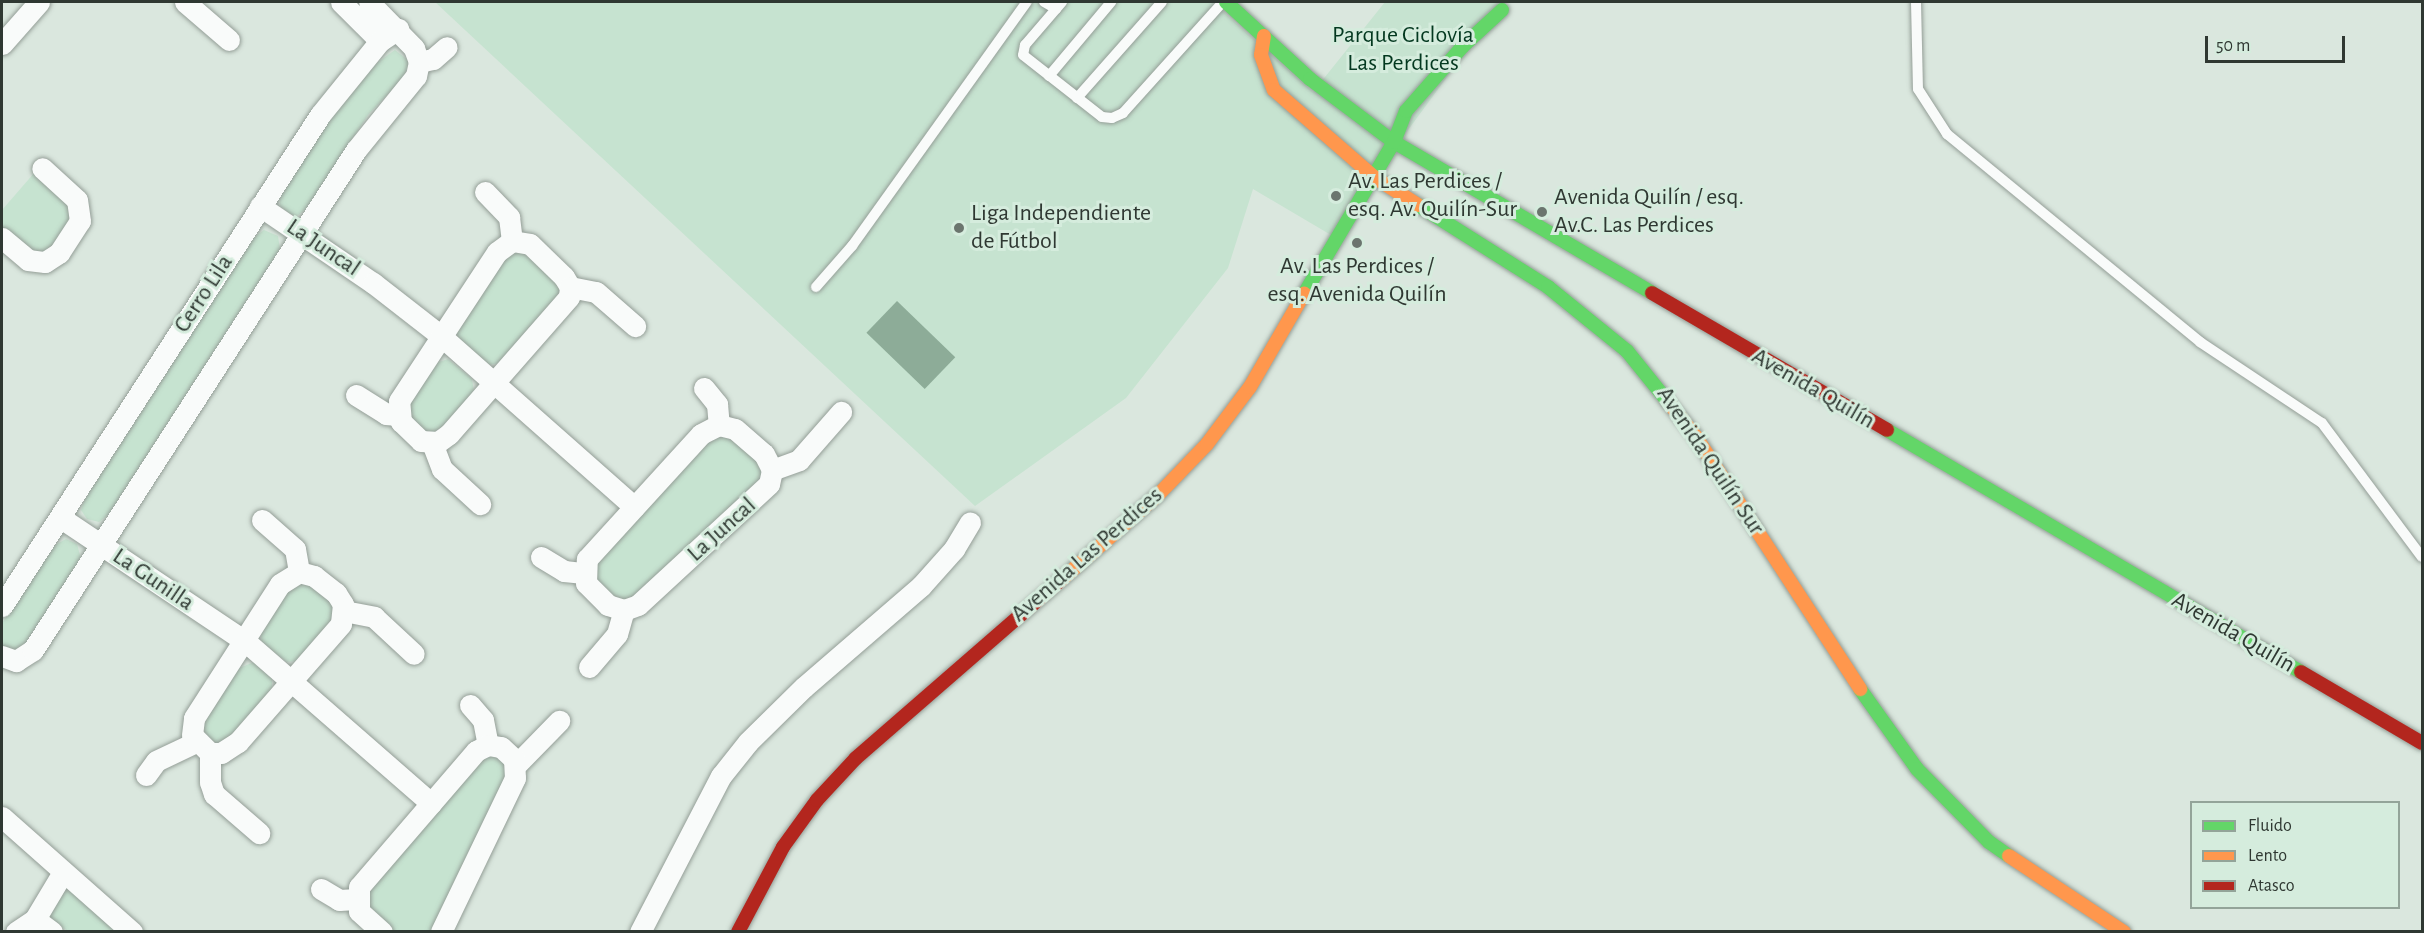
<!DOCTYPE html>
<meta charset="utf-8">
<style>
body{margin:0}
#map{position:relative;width:2424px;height:933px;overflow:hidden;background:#dae7de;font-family:"Alegreya Sans",sans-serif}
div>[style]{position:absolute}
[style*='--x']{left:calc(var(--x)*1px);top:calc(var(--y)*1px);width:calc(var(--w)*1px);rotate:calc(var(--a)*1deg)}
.green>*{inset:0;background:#c6e3d0}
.water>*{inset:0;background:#8dac98;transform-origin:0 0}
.roads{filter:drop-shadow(0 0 2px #949e97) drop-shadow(0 0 2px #949e97)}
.lane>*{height:10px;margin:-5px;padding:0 5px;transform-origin:5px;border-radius:5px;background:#f9fbfa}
.street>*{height:21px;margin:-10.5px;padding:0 10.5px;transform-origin:10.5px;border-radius:10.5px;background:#f9fbfa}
.fast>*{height:14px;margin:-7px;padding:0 7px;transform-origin:7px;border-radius:7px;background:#63d668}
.slow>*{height:14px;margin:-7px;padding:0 7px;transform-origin:7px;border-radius:7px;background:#ff974d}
.jam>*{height:14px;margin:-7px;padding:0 7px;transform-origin:7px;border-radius:7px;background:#b3261e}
.dots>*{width:16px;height:16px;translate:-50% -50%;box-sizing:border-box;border:3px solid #d5ecdd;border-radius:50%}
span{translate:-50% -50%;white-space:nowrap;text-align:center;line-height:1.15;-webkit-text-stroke:6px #d5ecdd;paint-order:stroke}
.park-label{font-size:24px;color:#03381f}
.poi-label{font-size:24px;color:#2f3832}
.left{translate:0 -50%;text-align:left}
.street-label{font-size:24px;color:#2f3832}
.frame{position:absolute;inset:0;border:3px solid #2f3832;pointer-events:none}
.legend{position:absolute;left:2190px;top:801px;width:210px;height:108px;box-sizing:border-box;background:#d5ecdd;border:2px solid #93a499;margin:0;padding:8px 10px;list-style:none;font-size:18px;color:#2f3832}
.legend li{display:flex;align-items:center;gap:12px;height:30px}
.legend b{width:30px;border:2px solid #93a499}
.scale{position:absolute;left:2205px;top:36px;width:140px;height:27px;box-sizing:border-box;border:3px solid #2f3832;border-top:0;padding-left:8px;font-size:18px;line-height:21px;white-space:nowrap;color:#2f3832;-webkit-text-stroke:4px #d5ecdd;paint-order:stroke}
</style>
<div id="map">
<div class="green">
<i style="clip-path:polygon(435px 2px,1212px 2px,1313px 92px,1385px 2px,1502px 2px,1331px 235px,1253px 189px,1228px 268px,1126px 398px,975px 506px)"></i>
<i style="clip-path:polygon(395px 50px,409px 61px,404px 77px,368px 115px,306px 209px,297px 216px,290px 214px,280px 206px,280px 196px,337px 108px,371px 67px)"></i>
<i style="clip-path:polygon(35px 172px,74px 212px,54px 249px,38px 257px,2px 229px,2px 210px)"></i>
<i style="clip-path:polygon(264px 230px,278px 236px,280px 249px,109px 514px,99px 522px,87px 519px,81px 510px,85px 499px,253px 238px)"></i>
<i style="clip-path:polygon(523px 250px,556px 278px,561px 291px,499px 363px,489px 365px,458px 339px,457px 328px,506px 253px)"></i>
<i style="clip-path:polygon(448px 359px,472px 379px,474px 392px,445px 428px,426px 436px,404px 409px,436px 363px)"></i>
<i style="clip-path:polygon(724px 433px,759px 459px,763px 476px,639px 595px,623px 601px,598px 589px,592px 566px,708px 437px)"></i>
<i style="clip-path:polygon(66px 539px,77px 544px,81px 559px,21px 650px,9px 651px,2px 645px,2px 623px,55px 545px)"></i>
<i style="clip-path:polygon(308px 582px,334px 604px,334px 619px,298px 661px,287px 662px,262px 643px,261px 634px,284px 594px,297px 583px)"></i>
<i style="clip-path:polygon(254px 662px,272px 677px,272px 688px,224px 745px,201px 739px,201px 725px,237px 669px)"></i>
<i style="clip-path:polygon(485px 755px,501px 756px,508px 773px,434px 931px,394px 931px,372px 913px,366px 892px)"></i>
<i style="clip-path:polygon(68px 886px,120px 931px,68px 931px,47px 919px,50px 908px)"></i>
</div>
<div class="water">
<i style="left:897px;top:301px;width:81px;height:44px;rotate:44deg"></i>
</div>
<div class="roads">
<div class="lane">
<i style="--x:1044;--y:2;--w:14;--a:30"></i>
<i style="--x:1062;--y:2;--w:57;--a:130.7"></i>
<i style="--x:1025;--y:45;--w:10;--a:101"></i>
<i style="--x:1023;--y:55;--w:100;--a:38.1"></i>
<i style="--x:1102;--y:117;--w:10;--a:6"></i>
<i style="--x:1112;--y:118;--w:12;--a:-24"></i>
<i style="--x:1123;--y:113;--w:149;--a:-48"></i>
<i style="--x:1916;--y:2;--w:87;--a:88.7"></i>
<i style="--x:1918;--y:89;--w:54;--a:57.2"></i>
<i style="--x:1947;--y:134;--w:328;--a:39.4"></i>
<i style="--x:2200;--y:342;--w:146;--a:33.6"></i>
<i style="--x:2322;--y:423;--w:167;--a:53.3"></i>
<i style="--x:1049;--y:76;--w:97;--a:-50"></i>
<i style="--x:1077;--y:98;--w:128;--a:-48.5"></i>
<i style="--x:816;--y:287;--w:55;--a:-48.7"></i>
<i style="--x:852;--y:246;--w:300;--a:-54.4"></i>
</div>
<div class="street">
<i style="--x:185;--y:2;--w:58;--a:40.8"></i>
<i style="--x:341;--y:2;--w:55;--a:45"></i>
<i style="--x:2;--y:44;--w:56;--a:-48.6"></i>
<i style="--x:419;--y:62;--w:14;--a:-12"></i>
<i style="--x:433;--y:59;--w:18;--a:-41"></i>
<i style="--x:485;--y:192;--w:35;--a:46"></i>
<i style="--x:509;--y:217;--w:24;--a:83"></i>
<i style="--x:260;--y:206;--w:137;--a:34.3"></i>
<i style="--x:373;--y:283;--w:86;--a:37.9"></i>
<i style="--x:441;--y:336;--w:258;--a:41.5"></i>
<i style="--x:2;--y:238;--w:34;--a:40"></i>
<i style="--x:28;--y:260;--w:17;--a:7"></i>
<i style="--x:45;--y:262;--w:17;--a:-33"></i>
<i style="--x:59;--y:253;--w:38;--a:-57"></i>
<i style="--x:80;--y:221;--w:21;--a:-98"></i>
<i style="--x:77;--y:200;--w:47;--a:-137.6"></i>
<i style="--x:512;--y:241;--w:18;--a:9"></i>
<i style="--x:530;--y:244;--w:47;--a:44.1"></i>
<i style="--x:564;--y:277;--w:12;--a:59"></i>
<i style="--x:570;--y:287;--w:10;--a:96"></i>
<i style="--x:569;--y:297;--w:182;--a:131.2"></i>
<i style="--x:449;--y:434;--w:14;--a:144"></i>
<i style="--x:438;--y:442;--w:17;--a:-177"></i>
<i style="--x:421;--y:441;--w:28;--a:-136"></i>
<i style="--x:401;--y:422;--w:21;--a:-95"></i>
<i style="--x:399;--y:401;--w:178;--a:-56.7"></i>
<i style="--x:497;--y:252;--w:19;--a:-36"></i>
<i style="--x:570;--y:287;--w:26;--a:11"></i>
<i style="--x:596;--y:292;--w:52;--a:41.1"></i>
<i style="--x:704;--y:388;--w:21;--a:51"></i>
<i style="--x:717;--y:404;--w:21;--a:85"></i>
<i style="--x:356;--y:395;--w:36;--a:32"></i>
<i style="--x:386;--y:414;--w:12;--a:5"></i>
<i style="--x:719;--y:425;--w:16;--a:14"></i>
<i style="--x:735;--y:429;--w:38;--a:41"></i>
<i style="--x:764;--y:454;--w:18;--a:63"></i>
<i style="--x:772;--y:470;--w:14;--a:102"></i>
<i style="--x:769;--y:484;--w:178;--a:137.3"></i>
<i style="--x:638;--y:605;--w:15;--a:160"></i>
<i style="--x:624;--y:610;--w:17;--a:-163"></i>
<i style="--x:608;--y:605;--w:31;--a:-135"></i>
<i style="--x:586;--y:583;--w:24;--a:-88"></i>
<i style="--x:587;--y:559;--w:169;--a:-47.6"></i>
<i style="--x:701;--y:434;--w:20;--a:-27"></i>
<i style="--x:432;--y:443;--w:28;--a:69"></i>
<i style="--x:442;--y:469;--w:52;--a:42.6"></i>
<i style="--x:772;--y:470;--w:29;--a:-20"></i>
<i style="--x:799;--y:460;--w:64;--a:-48.8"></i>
<i style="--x:61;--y:518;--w:221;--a:33.8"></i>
<i style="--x:245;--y:641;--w:247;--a:41.1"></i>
<i style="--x:262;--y:520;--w:44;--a:41.3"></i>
<i style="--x:295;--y:549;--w:23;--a:80"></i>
<i style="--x:541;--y:557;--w:27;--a:31"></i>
<i style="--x:564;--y:571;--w:20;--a:6"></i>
<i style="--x:299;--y:572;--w:16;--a:15"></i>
<i style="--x:314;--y:576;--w:28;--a:38"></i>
<i style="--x:336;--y:593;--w:13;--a:58"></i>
<i style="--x:343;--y:604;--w:20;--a:96"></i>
<i style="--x:341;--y:624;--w:157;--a:131.1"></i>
<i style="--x:238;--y:742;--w:20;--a:147"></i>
<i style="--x:221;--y:753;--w:11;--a:180"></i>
<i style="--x:210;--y:753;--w:25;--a:-135"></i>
<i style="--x:192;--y:735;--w:17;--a:-83"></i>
<i style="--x:194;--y:718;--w:159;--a:-57.3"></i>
<i style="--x:280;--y:584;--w:22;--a:-32"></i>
<i style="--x:2;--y:606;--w:585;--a:-57.07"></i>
<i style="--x:320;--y:115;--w:95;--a:-51"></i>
<i style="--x:380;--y:41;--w:22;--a:-34"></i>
<i style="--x:344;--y:611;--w:31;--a:11"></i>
<i style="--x:374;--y:617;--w:54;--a:42.8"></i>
<i style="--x:2;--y:656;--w:15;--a:20"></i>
<i style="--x:16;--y:661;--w:20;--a:-33"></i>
<i style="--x:33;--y:650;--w:595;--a:-57.14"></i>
<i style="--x:356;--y:150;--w:95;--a:-51"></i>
<i style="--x:416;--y:76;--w:14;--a:-78"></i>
<i style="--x:419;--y:62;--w:15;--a:-110"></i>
<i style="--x:414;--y:48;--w:64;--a:-134.4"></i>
<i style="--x:589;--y:667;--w:43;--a:-49.7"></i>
<i style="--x:617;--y:634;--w:25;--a:-74"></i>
<i style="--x:470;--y:705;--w:20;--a:49"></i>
<i style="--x:483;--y:720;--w:25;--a:79"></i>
<i style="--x:210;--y:753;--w:29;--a:90"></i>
<i style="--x:210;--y:782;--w:13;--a:72"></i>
<i style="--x:214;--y:794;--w:60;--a:40.9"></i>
<i style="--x:516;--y:765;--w:62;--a:-45.7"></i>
<i style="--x:146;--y:775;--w:17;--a:-54"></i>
<i style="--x:156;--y:761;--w:44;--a:-25.4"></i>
<i style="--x:2;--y:817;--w:174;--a:41.5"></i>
<i style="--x:321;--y:889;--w:21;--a:31"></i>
<i style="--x:339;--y:900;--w:18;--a:-3"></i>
<i style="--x:16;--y:932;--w:23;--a:-34"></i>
<i style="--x:52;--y:932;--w:21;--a:-143"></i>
<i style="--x:35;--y:919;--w:55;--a:-59.2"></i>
<i style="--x:382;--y:932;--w:31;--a:-138"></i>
<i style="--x:359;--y:911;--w:24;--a:-90"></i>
<i style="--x:359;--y:887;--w:179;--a:-49.3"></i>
<i style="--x:476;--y:751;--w:13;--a:-27"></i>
<i style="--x:488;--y:745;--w:13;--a:9"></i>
<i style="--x:501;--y:747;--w:18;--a:43"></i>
<i style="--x:514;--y:759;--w:19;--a:87"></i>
<i style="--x:515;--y:778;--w:171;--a:115.7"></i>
<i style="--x:640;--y:932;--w:176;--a:-62.6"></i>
<i style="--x:721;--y:776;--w:43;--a:-51.5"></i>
<i style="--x:748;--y:742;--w:78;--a:-44.5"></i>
<i style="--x:804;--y:687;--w:155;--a:-40.8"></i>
<i style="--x:921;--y:586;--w:50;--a:-48.3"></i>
<i style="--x:954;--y:549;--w:31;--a:-59"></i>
</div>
<div class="fast">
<i style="--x:1226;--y:2;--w:114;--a:42.5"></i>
<i style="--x:1310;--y:79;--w:105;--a:36.9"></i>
<i style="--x:1394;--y:142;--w:299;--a:30.3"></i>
<i style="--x:1418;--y:205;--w:154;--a:32.2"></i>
<i style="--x:1548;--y:287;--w:102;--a:39"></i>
<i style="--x:1627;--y:351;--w:67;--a:51.1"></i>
<i style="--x:1304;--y:294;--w:177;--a:-59.4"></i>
<i style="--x:1394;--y:142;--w:33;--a:-69"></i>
<i style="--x:1406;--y:111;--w:86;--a:-48.8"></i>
<i style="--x:1463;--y:46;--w:53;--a:-42.7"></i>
<i style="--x:1887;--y:430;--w:480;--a:30.3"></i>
<i style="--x:1860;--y:689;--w:98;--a:54.5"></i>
<i style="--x:1917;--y:769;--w:103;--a:45.4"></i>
<i style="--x:1989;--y:842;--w:24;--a:35"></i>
</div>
<div class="slow">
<i style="--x:1264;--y:36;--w:19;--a:99"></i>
<i style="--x:1261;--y:55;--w:37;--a:70"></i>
<i style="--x:1274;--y:90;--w:133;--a:41"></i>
<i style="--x:1374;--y:177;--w:52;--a:32.5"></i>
<i style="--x:1669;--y:403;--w:43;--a:51.5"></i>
<i style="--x:1696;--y:437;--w:301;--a:56.9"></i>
<i style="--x:1061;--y:580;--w:129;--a:-41.2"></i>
<i style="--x:1158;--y:495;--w:71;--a:-46.1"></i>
<i style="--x:1207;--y:444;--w:71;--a:-53"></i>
<i style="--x:1250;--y:387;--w:108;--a:-59.9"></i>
<i style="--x:2009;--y:856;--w:138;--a:33.5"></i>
</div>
<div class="jam">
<i style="--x:1652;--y:293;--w:272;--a:30.2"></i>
<i style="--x:2301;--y:672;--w:140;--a:30.4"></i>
<i style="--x:738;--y:932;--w:96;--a:-62.1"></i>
<i style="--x:783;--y:847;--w:58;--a:-54.1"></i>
<i style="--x:817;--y:800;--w:57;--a:-47.1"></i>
<i style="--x:856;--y:758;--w:271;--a:-41"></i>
</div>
</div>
<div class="dots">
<i style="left:1336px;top:196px;background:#6b756e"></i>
<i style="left:1542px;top:212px;background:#6b756e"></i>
<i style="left:959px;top:228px;background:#6b756e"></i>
<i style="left:1357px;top:243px;background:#6b756e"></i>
</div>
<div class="park-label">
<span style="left:1403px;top:50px">Parque Ciclovía<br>Las Perdices</span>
</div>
<div class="poi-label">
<span class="left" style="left:1348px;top:196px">Av. Las Perdices /<br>esq. Av. Quilín-Sur</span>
<span class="left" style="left:1554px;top:212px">Avenida Quilín / esq.<br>Av.C. Las Perdices</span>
<span class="left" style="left:971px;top:228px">Liga Independiente<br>de Fútbol</span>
<span style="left:1357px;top:281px">Av. Las Perdices /<br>esq. Avenida Quilín</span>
</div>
<div class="street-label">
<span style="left:323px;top:248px;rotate:34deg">La Juncal</span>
<span style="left:204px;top:294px;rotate:-57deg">Cerro Lila</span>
<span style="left:1813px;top:389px;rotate:30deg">Avenida Quilín</span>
<span style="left:1710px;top:461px;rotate:56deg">Avenida Quilín Sur</span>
<span style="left:722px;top:530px;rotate:-42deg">La Juncal</span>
<span style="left:1087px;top:555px;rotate:-41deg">Avenida Las Perdices</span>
<span style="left:153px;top:580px;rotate:34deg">La Gunilla</span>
<span style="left:2233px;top:633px;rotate:30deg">Avenida Quilín</span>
</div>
<div class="frame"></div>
<ul class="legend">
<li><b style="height:8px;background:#63d668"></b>Fluido</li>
<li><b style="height:8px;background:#ff974d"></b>Lento</li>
<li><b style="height:8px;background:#b3261e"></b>Atasco</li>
</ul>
<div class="scale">50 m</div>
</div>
